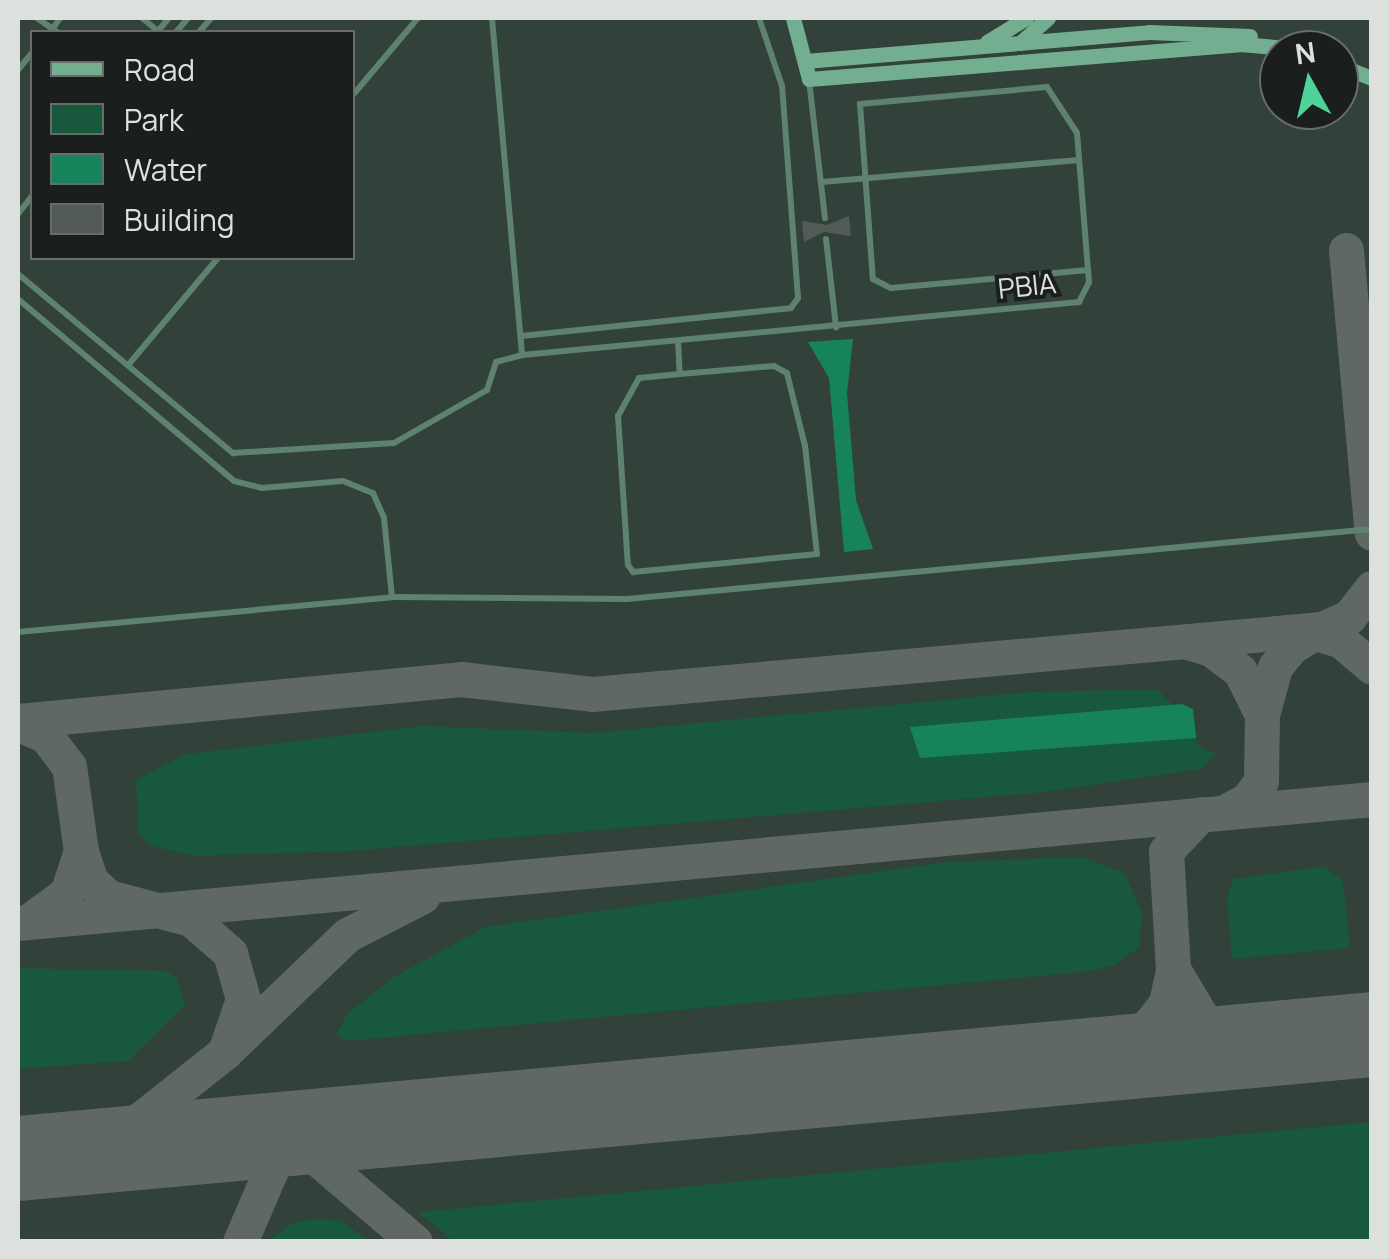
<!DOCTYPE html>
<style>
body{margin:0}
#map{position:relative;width:1389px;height:1259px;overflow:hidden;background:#2f3733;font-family:Manrope,sans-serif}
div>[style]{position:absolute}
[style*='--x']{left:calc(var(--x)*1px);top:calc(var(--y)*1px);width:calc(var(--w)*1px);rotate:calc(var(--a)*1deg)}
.built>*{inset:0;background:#324139}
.green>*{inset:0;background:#18583d}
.water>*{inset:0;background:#17835a}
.taxiway>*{height:35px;margin:-17.5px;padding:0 17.5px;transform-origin:17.5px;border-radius:17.5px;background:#606864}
.runway>*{height:85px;margin:-42.5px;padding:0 42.5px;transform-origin:42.5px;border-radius:42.5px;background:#606864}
.building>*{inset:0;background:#535b56}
.lane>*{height:6px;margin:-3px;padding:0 3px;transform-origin:3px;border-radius:3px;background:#5e826f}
.secondary>*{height:15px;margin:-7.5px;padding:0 7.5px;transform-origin:7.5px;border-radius:7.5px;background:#72ae8f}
span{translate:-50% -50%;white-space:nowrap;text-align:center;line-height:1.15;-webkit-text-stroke:8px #1a1e1c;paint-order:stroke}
.street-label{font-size:28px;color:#dce1de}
.frame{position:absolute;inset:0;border:20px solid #dce1de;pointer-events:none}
.legend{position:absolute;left:30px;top:30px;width:325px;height:230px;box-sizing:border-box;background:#1a1e1c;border:2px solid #686c6a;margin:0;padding:12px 18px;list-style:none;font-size:30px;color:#dce1de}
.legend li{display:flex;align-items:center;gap:20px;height:50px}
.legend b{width:50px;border:2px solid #686c6a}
.north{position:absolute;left:1259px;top:30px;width:100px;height:100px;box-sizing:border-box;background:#1a1e1c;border:2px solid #686c6a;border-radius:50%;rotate:352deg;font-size:28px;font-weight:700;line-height:40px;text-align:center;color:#dce1de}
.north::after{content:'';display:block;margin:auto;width:35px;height:45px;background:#4ed399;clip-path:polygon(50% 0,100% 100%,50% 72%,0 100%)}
</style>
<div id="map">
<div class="built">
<i style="clip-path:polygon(evenodd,18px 18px,1371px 18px,1371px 1241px,18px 1241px,18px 18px,32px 32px,352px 32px,352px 258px,32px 258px,32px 32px,18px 18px,1279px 50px,1339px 50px,1339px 110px,1279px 110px,1279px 50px)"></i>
</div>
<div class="green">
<i style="clip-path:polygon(1157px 689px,1173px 705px,1193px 709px,1198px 746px,1216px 754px,1201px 769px,1037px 793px,350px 851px,195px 856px,151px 846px,138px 833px,136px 780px,186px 754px,422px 726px,592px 733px,1029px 692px)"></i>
<i style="clip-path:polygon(1082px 857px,1124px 873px,1142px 912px,1139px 947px,1115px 965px,1093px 971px,348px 1041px,336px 1035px,347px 1014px,392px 978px,485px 927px,947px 862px)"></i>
<i style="clip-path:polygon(1325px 866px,1343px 881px,1350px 948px,1232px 959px,1227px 899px,1233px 879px)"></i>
<i style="clip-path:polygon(18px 968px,166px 971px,177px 978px,185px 1005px,128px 1061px,18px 1069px)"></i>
<i style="clip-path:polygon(1371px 1122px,1371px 1241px,455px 1242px,418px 1212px)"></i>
<i style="clip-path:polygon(314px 1219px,340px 1220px,369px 1241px,269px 1241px,293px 1223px)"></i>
</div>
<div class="water">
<i style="clip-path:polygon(853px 339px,847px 393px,856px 500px,873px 549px,844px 552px,829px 378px,808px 342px)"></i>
<i style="clip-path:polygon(1182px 704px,1193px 709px,1196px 738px,920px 758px,910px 727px)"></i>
</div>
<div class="taxiway">
<i style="--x:1346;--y:250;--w:284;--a:84.8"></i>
<i style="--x:1308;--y:631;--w:33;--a:16"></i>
<i style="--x:1340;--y:640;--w:42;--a:40.2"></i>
<i style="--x:1187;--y:642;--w:25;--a:16"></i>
<i style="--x:1211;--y:649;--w:36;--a:37"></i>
<i style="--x:1240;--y:671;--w:49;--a:63.4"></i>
<i style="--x:1262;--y:715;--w:66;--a:90.9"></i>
<i style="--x:1261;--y:781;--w:24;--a:126"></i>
<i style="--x:1247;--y:800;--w:26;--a:152"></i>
<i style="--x:1262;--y:715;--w:50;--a:-74.8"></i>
<i style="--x:1275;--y:667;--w:26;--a:-51"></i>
<i style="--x:1291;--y:647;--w:33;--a:-31"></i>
<i style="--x:18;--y:721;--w:445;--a:-5.4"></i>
<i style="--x:461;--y:679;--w:132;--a:6.5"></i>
<i style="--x:592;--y:694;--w:733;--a:-5.09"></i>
<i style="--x:1322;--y:629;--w:30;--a:-24"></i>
<i style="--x:1349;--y:617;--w:37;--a:-52"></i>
<i style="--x:18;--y:724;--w:30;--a:23"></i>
<i style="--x:46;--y:736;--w:38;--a:53"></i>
<i style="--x:69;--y:766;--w:86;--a:82"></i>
<i style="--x:81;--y:851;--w:44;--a:108.4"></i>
<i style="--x:67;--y:893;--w:47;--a:143.6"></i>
<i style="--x:81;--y:851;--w:32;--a:72"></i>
<i style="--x:91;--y:881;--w:23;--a:43"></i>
<i style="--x:108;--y:897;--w:86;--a:14.8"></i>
<i style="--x:191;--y:919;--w:52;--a:41.1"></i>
<i style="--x:230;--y:953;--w:48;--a:74.2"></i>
<i style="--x:243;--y:999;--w:56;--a:108.8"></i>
<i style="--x:225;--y:1052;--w:169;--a:-43.8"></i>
<i style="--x:347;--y:935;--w:85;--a:-27.2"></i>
<i style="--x:18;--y:923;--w:1360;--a:-5.23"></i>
<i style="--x:1173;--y:969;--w:61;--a:59.2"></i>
<i style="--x:1204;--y:1021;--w:64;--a:21"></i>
<i style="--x:1325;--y:1039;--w:49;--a:-17.7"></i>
<i style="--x:1089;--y:1060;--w:53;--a:-23.2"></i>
<i style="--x:1138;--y:1039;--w:46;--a:-52.1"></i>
<i style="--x:1166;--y:1003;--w:35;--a:-78"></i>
<i style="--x:1173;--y:969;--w:118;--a:-93.4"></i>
<i style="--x:1166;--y:851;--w:51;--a:-46.6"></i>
<i style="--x:44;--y:1156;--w:88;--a:-17.8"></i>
<i style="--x:128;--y:1129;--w:124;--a:-38.4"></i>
<i style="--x:240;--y:1242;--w:119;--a:-66.7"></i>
<i style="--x:287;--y:1133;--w:168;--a:40.4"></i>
</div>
<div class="runway">
<i style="--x:18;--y:1158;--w:1360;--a:-5.23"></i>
</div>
<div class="building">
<i style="clip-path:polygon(849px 216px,851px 236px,824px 232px,804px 242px,802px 221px,827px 225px)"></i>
</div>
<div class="lane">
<i style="--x:37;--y:18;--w:24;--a:35"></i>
<i style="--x:142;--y:18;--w:21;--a:39"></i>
<i style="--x:158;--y:31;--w:17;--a:-50"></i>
<i style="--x:492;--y:18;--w:338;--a:84.9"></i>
<i style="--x:50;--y:32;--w:17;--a:-54"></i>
<i style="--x:176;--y:32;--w:18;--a:-49"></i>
<i style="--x:199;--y:32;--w:18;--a:-49"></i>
<i style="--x:18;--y:70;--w:22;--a:-51"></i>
<i style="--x:809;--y:80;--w:139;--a:83.4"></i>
<i style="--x:352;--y:96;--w:102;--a:-49.8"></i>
<i style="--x:822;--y:182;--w:258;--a:-4.9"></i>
<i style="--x:18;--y:214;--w:23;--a:-52"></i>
<i style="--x:826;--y:239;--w:89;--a:83.5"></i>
<i style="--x:18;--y:274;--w:280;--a:39.8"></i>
<i style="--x:233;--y:453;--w:161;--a:-3.6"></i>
<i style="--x:394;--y:443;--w:107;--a:-29.7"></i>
<i style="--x:487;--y:390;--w:29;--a:-72"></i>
<i style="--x:496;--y:362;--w:27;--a:-15"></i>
<i style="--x:522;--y:355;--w:560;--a:-5.44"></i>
<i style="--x:1079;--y:302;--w:22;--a:-63"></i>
<i style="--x:1089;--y:282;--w:149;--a:-94.6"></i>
<i style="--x:1077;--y:133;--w:55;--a:-123.1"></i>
<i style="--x:1047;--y:87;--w:188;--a:174.8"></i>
<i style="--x:860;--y:104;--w:175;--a:85.8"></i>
<i style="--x:873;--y:279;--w:20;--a:27"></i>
<i style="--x:891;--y:288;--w:198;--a:-5.2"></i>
<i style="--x:18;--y:299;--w:282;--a:40.1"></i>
<i style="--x:234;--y:481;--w:29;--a:14"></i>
<i style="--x:262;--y:488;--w:81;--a:-4.9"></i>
<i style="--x:343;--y:481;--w:32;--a:22"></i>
<i style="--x:373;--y:493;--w:27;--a:66"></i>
<i style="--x:384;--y:518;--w:79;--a:84.2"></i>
<i style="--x:521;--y:336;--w:271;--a:-5.9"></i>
<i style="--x:791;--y:308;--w:12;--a:-55"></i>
<i style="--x:798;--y:298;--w:213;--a:-94.3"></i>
<i style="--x:782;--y:86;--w:72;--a:-108.7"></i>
<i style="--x:678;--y:341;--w:33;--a:87"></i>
<i style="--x:680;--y:374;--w:41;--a:174.4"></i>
<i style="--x:639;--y:378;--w:43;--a:118.9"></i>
<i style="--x:618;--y:416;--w:149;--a:86.2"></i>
<i style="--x:628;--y:565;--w:9;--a:54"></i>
<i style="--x:633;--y:572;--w:185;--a:-5.6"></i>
<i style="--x:817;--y:554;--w:109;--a:-96.3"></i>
<i style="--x:805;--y:446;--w:75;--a:-103.9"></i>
<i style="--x:787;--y:373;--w:15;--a:-152"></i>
<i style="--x:774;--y:366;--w:94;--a:175.1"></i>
<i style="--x:129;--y:364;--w:138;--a:-50"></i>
<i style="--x:18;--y:632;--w:376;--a:-5.3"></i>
<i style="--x:392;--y:597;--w:235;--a:0.5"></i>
<i style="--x:627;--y:599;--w:748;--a:-5.37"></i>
</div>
<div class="secondary">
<i style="--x:793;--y:18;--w:63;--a:75.3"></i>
<i style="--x:809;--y:79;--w:432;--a:-4.6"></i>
<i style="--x:1240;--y:44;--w:59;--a:4.8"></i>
<i style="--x:987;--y:42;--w:46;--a:-31.6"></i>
<i style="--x:1020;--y:43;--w:38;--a:-42"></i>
<i style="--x:805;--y:61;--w:345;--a:-4.8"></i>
<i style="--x:1149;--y:32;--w:101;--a:2.3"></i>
<i style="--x:1339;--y:65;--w:35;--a:22"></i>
</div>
<div class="street-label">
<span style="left:1027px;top:285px;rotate:-6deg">PBIA</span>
</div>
<div class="frame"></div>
<ul class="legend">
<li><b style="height:12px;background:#72ae8f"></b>Road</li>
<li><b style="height:28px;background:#18583d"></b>Park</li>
<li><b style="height:28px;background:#17835a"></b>Water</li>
<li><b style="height:28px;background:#535b56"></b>Building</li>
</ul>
<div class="north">N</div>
</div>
